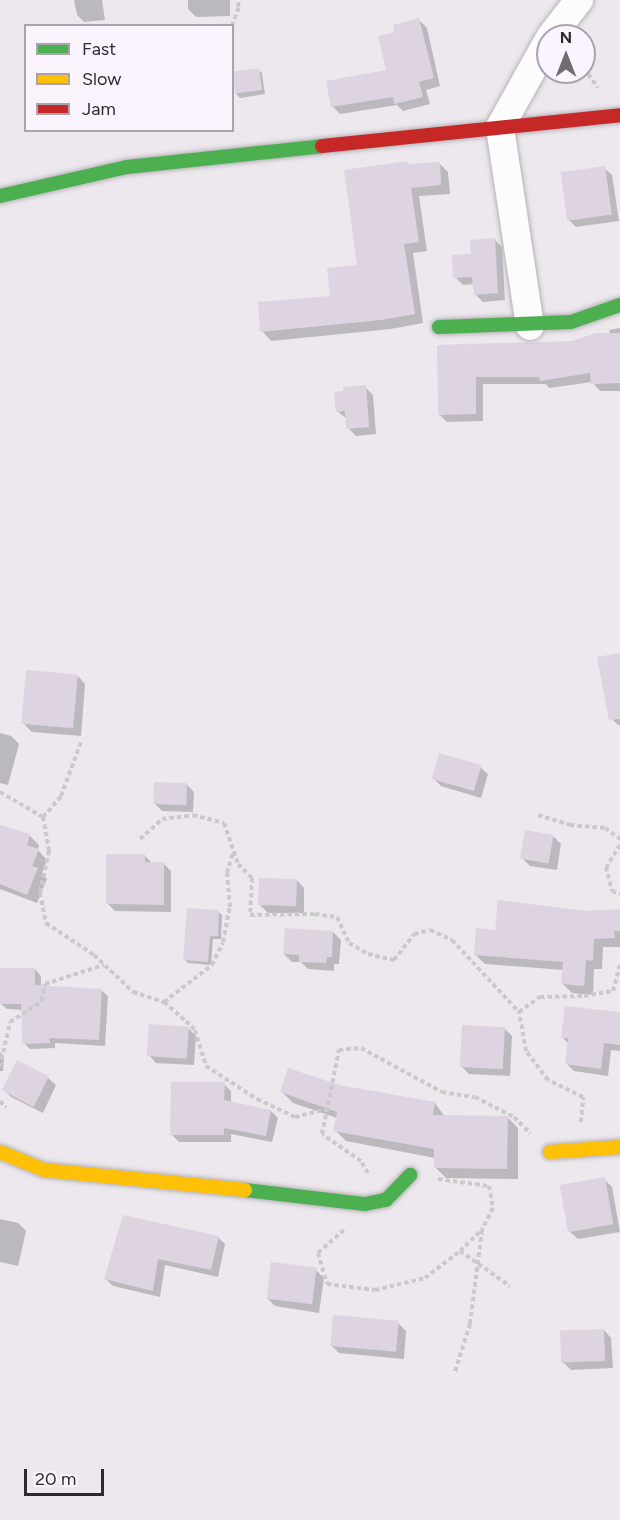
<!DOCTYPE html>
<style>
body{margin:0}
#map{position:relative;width:620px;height:1520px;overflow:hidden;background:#ece8ee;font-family:Figtree,sans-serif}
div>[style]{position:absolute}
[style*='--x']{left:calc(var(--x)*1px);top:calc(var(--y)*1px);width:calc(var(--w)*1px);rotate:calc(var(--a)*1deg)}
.shadow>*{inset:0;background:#0003}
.building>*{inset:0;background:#ded3e1;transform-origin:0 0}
.path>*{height:4px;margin-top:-2px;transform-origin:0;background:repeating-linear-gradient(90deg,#cbcacb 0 4.5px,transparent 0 7.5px)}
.roads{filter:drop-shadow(0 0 2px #b6b3b7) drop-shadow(0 0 2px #b6b3b7)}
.street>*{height:28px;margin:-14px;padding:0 14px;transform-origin:14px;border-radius:14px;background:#fcfcfc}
.fast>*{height:14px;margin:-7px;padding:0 7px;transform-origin:7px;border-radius:7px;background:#4caf50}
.slow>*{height:14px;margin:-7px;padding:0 7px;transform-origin:7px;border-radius:7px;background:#ffc107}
.jam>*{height:14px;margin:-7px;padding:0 7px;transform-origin:7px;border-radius:7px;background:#c62828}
span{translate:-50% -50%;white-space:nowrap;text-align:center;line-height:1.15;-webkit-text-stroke:4.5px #fbf3fe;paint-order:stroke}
.legend{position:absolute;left:24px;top:24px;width:210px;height:108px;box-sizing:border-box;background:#fbf3fe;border:2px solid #a9a3ab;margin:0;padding:8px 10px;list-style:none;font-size:18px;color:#2e2b2f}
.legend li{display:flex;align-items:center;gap:12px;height:30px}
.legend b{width:30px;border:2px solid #a9a3ab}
.north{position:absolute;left:536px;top:24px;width:60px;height:60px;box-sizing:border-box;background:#fbf3fe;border:2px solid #a9a3ab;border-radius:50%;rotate:0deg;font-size:16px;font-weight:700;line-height:24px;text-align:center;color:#2e2b2f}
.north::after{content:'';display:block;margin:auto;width:21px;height:27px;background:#706d72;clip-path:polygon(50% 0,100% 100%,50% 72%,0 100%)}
.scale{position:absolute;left:24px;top:1469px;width:80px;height:27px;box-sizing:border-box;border:3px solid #2e2b2f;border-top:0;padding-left:8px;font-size:18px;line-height:21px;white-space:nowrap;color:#2e2b2f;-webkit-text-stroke:4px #fbf3fe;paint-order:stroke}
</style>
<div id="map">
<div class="shadow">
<i style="clip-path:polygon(74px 0,102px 0,105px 20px,84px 22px,77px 15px)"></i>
<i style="clip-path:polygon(188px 0,230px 0,230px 16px,196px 17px,188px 9px)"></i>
<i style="clip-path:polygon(419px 20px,427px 28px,440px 86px,426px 90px,430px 104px,403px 111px,397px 105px,340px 114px,332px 106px,388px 71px,396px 33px)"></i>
<i style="clip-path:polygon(258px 70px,262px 73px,265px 94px,240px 98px,236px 94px)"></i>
<i style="clip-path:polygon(439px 163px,448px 172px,450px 194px,419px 196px,427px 251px,413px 253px,423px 323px,391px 329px,271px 341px,262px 331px,332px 297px,359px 267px,409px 166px)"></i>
<i style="clip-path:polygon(604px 168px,612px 175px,619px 221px,576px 227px,568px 219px)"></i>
<i style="clip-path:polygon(494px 239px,502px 247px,505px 300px,483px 302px,475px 294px,474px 284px,463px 285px,455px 277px,473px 255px)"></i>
<i style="clip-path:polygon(620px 328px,620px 391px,600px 391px,592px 382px,549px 388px,546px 384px,483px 384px,483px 421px,447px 422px,439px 414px,439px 347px,572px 342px,610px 334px,609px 330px)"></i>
<i style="clip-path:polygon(365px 387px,373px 395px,376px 434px,356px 436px,348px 428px,347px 419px,337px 411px)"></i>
<i style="clip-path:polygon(620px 654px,620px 725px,618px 725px,610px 717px)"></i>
<i style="clip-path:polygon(78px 676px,85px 684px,81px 736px,32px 732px,24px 724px)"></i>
<i style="clip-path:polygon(0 733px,11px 736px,19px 744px,8px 785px,0 783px)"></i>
<i style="clip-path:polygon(480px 767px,488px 774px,481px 798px,441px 786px,433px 778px)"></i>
<i style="clip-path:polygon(186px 784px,194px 792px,193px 812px,162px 811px,154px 803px)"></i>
<i style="clip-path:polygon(0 827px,29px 835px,39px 845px,38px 850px,47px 860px,42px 874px,47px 879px,37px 903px,0 889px)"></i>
<i style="clip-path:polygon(553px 836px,561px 844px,557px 870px,530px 866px,522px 858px)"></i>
<i style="clip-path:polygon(145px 856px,152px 863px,163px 863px,171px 871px,171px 912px,115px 911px,107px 903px)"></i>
<i style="clip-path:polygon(297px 880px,304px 888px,304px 913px,268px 913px,260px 905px)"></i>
<i style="clip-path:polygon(620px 910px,620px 947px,603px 947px,602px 969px,594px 969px,593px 995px,572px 993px,563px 984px,564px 970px,485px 964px,476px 955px,497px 932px,585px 912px)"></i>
<i style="clip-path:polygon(219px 912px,222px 915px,221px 939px,213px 939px,211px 965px,188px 963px,185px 960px)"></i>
<i style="clip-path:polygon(333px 932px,341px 940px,339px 964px,334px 964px,334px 971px,308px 969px,301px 962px,292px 962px,284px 954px)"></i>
<i style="clip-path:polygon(0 969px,35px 969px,41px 976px,41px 987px,101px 990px,108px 996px,105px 1046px,55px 1043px,55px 1048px,30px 1049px,24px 1043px,23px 1010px,7px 1009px,0 1003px)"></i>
<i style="clip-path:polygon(620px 1014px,620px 1051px,611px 1050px,608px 1076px,574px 1071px,566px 1063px,569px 1044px,562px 1037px)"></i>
<i style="clip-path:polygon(188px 1028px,196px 1036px,194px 1065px,156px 1063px,149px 1055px)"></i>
<i style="clip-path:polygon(504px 1028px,512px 1036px,510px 1076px,469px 1074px,461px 1066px)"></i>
<i style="clip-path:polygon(0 1052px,4px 1057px,3px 1071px,0 1071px)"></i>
<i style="clip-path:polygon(48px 1078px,56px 1085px,43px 1113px,11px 1097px,3px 1089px)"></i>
<i style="clip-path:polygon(224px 1084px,231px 1091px,231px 1103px,271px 1111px,278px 1118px,272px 1142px,231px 1134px,231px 1142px,179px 1142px,172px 1135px)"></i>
<i style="clip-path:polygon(339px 1086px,435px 1103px,445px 1117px,507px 1117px,518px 1128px,518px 1179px,446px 1178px,435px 1167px,435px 1158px,346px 1141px,335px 1130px,337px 1118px,293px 1103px,282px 1092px)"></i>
<i style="clip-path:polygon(604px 1179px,612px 1187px,620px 1232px,578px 1239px,570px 1232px)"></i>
<i style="clip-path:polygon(125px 1217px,218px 1237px,225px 1244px,218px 1277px,165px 1265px,160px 1297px,113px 1286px,106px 1279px)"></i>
<i style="clip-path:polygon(0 1219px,18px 1223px,26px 1231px,18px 1266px,0 1262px)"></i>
<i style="clip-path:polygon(316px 1270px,324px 1278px,319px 1313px,275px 1306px,267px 1298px)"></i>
<i style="clip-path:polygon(398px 1323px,406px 1331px,404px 1359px,339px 1353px,331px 1345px)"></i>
<i style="clip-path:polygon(604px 1330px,611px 1338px,613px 1368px,571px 1370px,563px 1362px)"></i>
</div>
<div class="building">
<i style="clip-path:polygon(419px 18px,434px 78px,419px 82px,423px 97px,394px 104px,393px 97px,331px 107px,326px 81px,386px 70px,378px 36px,394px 32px,393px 25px)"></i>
<i style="left:259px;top:68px;width:22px;height:27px;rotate:82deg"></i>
<i style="clip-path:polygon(407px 161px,408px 164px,440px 162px,441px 185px,411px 188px,419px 242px,404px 244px,415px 314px,381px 320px,260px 332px,258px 302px,330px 296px,327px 268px,357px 265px,344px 170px)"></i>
<i style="left:605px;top:166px;width:49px;height:45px;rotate:82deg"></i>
<i style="clip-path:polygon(495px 238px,498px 293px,474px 295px,472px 277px,453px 278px,452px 255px,471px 254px,470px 240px)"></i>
<i style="clip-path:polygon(596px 333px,620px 333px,620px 383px,591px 384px,590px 373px,540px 381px,539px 377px,476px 377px,476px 414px,438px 415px,437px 345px,572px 341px)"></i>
<i style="clip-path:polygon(366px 385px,369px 427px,346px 429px,345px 411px,336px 412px,334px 392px,343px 391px,343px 387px)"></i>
<i style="clip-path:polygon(620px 653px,620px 719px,609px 720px,597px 657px)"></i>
<i style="left:26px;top:670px;width:52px;height:54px;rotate:5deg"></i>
<i style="left:439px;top:753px;width:44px;height:27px;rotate:16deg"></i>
<i style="left:154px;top:782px;width:33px;height:22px;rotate:2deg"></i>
<i style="clip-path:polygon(0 825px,30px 834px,27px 845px,39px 849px,32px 866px,38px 868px,27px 895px,0 884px)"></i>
<i style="left:525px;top:830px;width:29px;height:29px;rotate:10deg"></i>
<i style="clip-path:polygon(106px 854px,145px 854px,145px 862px,164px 862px,164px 905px,106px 904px)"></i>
<i style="left:259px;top:878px;width:38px;height:27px;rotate:2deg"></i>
<i style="clip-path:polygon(498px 900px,585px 911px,620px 909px,620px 931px,614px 931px,615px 938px,594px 939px,593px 961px,586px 960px,584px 986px,561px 984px,563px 962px,474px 955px,476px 928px,495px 930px)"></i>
<i style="clip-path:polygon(187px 908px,219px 910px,218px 936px,210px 936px,208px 962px,183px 960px)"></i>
<i style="clip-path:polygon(285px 928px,333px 931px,332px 957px,327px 957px,326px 963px,299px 962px,299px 955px,283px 954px)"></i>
<i style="clip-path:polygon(0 968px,35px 968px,35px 985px,102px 989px,99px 1040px,49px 1038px,50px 1043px,22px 1044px,21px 1004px,0 1004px)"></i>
<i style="clip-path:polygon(565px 1006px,620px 1012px,620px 1045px,604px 1043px,601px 1069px,565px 1064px,568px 1038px,561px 1038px)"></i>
<i style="left:149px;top:1024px;width:40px;height:32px;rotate:4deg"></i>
<i style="left:462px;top:1025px;width:43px;height:42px;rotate:3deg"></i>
<i style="left:17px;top:1060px;width:36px;height:34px;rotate:27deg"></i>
<i style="clip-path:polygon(288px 1068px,339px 1085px,435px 1102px,433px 1115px,508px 1116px,507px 1169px,434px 1168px,434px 1149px,333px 1131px,337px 1112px,280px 1092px)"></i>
<i style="clip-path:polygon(171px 1082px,225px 1082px,224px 1100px,271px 1110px,266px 1136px,224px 1128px,224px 1135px,170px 1135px)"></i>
<i style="left:605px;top:1177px;width:48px;height:46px;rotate:80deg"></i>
<i style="clip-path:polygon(123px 1215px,219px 1236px,211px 1270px,158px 1259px,153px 1291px,104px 1279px)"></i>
<i style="left:271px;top:1262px;width:46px;height:37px;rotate:7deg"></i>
<i style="left:333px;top:1315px;width:66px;height:31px;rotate:5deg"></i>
<i style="left:604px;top:1329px;width:32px;height:44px;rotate:88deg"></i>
</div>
<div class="path">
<i style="--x:232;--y:26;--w:20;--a:-70"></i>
<i style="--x:239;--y:7;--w:7;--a:-106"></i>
<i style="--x:584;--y:68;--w:24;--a:55"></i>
<i style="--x:0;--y:792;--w:50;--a:30.2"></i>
<i style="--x:43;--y:817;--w:35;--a:80"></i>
<i style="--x:49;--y:851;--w:43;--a:102.1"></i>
<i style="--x:40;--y:893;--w:31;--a:79"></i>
<i style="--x:46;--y:923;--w:58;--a:33.7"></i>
<i style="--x:94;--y:955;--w:54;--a:43.5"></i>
<i style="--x:133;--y:992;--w:33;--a:18"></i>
<i style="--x:164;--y:1002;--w:29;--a:41"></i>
<i style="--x:186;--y:1021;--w:13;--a:45"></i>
<i style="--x:195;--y:1030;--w:38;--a:73"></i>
<i style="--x:206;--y:1066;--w:61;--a:32.9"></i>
<i style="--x:257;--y:1099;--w:42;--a:25.3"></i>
<i style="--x:295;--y:1117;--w:32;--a:-14"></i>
<i style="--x:538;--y:815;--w:34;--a:17"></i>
<i style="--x:570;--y:825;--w:35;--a:5"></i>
<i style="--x:605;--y:828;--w:19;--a:36"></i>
<i style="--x:43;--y:817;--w:28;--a:-49"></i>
<i style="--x:61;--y:796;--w:58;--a:-69.7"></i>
<i style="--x:140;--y:839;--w:30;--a:-42"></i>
<i style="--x:162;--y:819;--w:31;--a:-7"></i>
<i style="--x:193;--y:815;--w:32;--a:14"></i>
<i style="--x:224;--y:823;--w:43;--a:71.1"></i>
<i style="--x:238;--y:864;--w:20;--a:45"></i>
<i style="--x:252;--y:878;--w:37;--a:93"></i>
<i style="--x:250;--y:915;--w:65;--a:-0.9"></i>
<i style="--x:315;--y:914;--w:22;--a:8"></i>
<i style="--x:337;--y:917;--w:29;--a:65"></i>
<i style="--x:349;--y:943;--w:22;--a:30"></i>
<i style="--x:368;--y:954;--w:27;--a:13"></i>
<i style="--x:394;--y:960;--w:33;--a:-52"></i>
<i style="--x:414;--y:934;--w:16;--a:-14"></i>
<i style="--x:430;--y:930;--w:24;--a:24"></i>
<i style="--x:452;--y:940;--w:98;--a:47.1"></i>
<i style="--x:620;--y:845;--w:26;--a:122"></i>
<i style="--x:606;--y:867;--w:25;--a:76"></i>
<i style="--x:612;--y:891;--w:9;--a:21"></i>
<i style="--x:164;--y:1002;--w:61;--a:-37.6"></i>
<i style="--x:212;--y:965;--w:25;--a:-64"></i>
<i style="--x:223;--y:942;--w:36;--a:-79"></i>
<i style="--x:230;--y:907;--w:34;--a:-95"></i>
<i style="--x:227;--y:873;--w:22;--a:-74"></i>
<i style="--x:0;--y:1067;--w:46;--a:-77.5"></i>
<i style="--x:10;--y:1022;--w:38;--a:-33"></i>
<i style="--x:42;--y:1001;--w:17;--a:-80"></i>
<i style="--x:45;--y:984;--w:62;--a:-17.9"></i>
<i style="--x:0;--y:1101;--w:9;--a:49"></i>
<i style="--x:581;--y:1122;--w:25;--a:-85"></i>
<i style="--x:583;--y:1097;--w:39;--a:-154"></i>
<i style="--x:548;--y:1080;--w:36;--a:-127"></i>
<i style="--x:526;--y:1051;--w:40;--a:-100"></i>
<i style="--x:519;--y:1012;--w:26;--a:-36"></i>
<i style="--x:540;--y:997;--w:44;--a:-1.3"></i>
<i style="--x:584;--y:996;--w:29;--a:-10"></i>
<i style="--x:613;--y:991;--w:27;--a:-75"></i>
<i style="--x:368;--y:1173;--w:14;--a:-120"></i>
<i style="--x:361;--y:1161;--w:47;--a:-145.3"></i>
<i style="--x:322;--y:1134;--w:86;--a:-78.6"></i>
<i style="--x:339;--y:1050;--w:22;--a:-5"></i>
<i style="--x:361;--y:1048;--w:92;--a:28.5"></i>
<i style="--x:442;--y:1092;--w:33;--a:9"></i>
<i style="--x:475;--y:1097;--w:44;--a:27.1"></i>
<i style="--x:514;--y:1117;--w:23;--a:45"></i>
<i style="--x:438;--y:1179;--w:51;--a:7.8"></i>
<i style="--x:489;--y:1186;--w:22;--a:80"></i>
<i style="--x:493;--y:1208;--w:25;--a:117"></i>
<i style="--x:482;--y:1230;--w:95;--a:97.3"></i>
<i style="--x:470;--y:1324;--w:50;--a:107.4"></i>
<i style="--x:344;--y:1230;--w:35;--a:139"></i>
<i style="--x:318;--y:1253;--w:32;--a:74"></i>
<i style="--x:327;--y:1284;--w:48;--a:7.1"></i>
<i style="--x:375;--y:1290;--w:51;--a:-13.5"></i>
<i style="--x:425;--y:1278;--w:44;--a:-37.6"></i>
<i style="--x:460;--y:1251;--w:61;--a:35"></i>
<i style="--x:460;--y:1251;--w:29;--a:-44"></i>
</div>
<div class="roads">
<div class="street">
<i style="--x:551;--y:36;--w:46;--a:-52.1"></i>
<i style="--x:530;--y:326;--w:201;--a:-98.6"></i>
<i style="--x:500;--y:127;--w:98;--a:-60.8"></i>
</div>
<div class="fast">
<i style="--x:0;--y:196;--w:130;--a:-12.9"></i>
<i style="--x:127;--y:167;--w:196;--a:-6.1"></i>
<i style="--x:439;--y:327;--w:132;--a:-2.2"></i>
<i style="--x:571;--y:322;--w:52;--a:-19.1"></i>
<i style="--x:245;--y:1190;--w:121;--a:6.7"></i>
<i style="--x:365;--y:1204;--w:21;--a:-11"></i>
<i style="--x:386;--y:1200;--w:35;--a:-46"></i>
</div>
<div class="slow">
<i style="--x:0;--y:1152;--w:48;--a:22.2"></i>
<i style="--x:44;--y:1170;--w:202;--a:5.7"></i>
<i style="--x:550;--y:1152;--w:70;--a:-4.1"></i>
</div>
<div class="jam">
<i style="--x:322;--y:146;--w:300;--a:-5.9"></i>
</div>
</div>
<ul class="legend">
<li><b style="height:8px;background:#4caf50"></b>Fast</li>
<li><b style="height:8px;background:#ffc107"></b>Slow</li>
<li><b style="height:8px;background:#c62828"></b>Jam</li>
</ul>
<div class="north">N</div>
<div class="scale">20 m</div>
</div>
